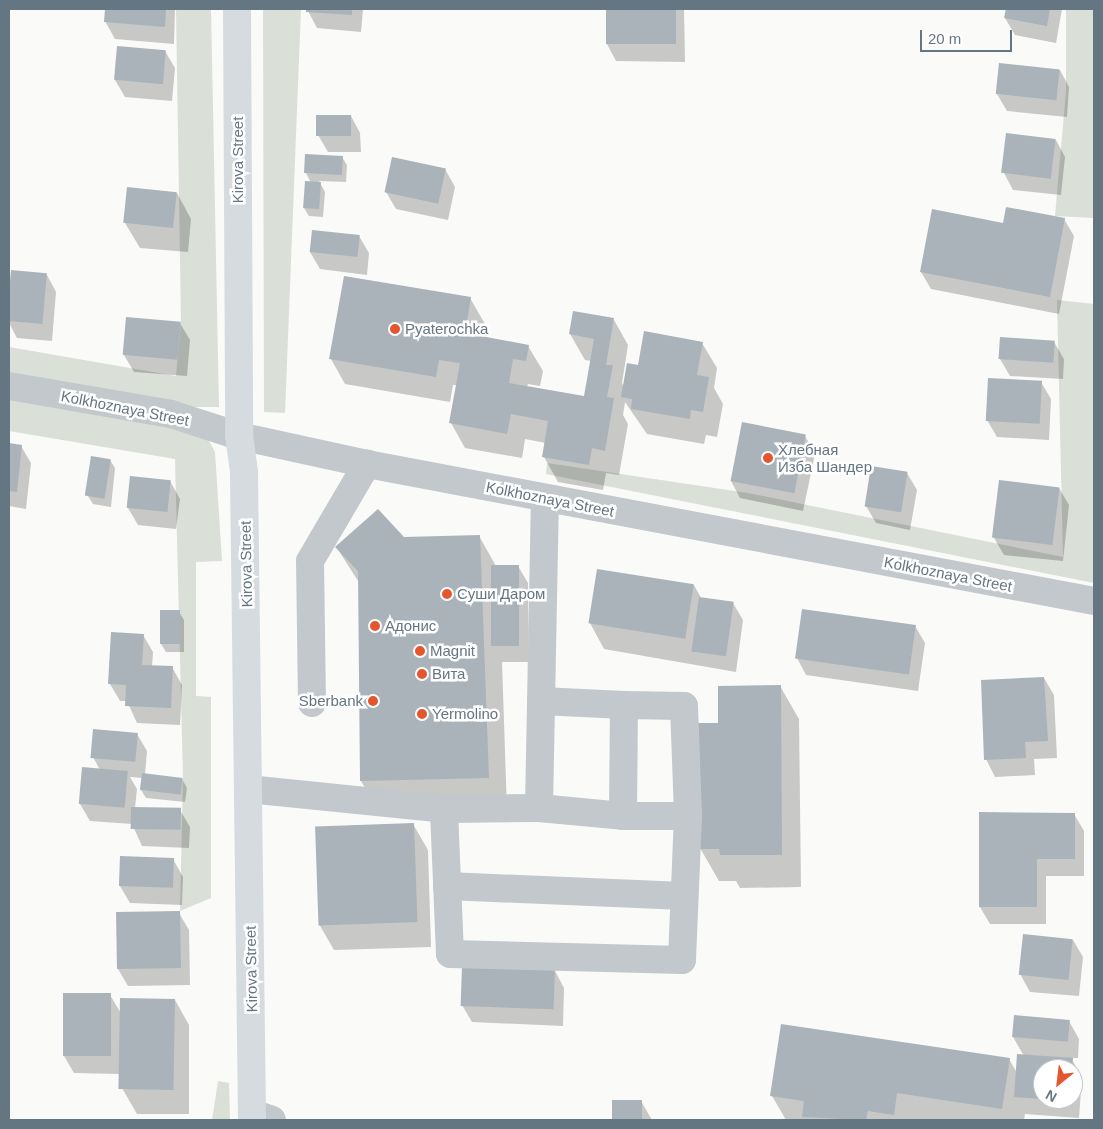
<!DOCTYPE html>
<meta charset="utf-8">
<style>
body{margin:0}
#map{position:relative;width:1103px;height:1129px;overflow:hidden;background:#fafaf8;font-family:Arial,sans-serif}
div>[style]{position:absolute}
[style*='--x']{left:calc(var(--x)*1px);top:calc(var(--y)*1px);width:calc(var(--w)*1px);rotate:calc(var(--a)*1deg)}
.green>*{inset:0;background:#dadfd7}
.shadow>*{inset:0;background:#0003}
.building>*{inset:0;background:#aab3b9;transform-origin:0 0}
.minor>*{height:28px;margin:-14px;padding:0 14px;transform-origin:14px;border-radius:14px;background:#c3c8cc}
.major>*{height:28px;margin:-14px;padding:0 14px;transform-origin:14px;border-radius:14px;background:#d6dbdf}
.dots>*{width:14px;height:14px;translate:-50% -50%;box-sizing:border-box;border:2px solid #fff;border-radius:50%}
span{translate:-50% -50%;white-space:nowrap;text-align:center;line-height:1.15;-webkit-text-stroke:5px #fff;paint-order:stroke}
.street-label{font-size:15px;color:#657683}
.poi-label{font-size:15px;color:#657683}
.left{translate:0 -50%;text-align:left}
.right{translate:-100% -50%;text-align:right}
.frame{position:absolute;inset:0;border:10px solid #657683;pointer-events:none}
.north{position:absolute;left:1033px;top:1059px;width:50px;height:50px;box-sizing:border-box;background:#fff;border:1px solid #c1c8cd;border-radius:50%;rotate:209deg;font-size:14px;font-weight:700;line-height:20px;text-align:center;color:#657683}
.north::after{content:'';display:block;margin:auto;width:18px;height:22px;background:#e4572e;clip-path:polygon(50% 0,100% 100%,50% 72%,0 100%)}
.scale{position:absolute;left:920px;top:30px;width:92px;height:22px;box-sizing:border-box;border:2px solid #657683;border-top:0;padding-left:6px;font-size:15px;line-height:18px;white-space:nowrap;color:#657683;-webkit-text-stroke:4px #fff;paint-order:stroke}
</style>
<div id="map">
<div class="green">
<i style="clip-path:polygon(176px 9px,211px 9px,219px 407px,192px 407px,9px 375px,9px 347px,176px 376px,181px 322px)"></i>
<i style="clip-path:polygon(263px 9px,301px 9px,285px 413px,264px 412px)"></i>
<i style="clip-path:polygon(1066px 9px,1094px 9px,1094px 218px,1055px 216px,1066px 91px)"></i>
<i style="clip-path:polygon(1057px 300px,1094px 304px,1094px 583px,546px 474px,547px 463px,748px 493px,1063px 557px)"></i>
<i style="clip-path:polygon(9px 396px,185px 426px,209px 441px,215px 452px,222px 561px,196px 562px,196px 696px,211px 697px,211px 898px,180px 911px,183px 778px,175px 459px,9px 431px)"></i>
<i style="clip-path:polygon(218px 1081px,229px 1083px,230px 1120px,212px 1120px)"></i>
</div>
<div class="shadow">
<i style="clip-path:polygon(106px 9px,175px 9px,174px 44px,115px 39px,105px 21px)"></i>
<i style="clip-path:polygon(307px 9px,363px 9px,361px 32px,317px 28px)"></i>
<i style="clip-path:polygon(607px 9px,684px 9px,685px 62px,616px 61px,607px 44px)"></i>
<i style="clip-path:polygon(1007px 9px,1062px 9px,1056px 43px,1015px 35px,1005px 18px)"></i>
<i style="clip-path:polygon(165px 51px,175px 68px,172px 101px,125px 97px,115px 80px)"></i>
<i style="clip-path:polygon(1060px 70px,1069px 87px,1067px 117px,1007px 111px,997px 94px)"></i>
<i style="clip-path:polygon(351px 116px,360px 133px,361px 152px,328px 152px,318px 135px)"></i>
<i style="clip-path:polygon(1056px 140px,1065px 157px,1061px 195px,1013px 190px,1004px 173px)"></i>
<i style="clip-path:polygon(342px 157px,347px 165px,346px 182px,319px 181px,325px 192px,323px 217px,309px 216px,304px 208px,311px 183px,306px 173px)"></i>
<i style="clip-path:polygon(445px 169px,455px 187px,448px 220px,396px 209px,386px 192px)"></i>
<i style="clip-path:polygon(177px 193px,191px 219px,188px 252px,140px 248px,125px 223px)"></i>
<i style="clip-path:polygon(1064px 219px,1074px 236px,1059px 314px,931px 289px,921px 272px,1004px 224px)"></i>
<i style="clip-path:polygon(359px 236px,369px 253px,367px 275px,320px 269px,310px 252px)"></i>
<i style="clip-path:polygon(12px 272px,47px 275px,56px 292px,52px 341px,17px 338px,9px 323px)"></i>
<i style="clip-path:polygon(470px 298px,485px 324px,483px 338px,528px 346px,543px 371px,540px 386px,528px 384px,527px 387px,585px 398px,591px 361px,585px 360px,570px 334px,614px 320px,628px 345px,622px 383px,624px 387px,639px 367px,702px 343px,717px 368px,714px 388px,723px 404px,717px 437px,706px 435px,704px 444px,647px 434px,625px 402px,623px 415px,628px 424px,619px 475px,606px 473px,603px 490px,558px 482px,544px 457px,546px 443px,525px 439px,522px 458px,465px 448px,451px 423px,457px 385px,453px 385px,450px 402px,345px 384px,331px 359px)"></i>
<i style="clip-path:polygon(180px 323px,190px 340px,187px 376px,134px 372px,124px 355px)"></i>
<i style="clip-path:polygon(1054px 342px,1064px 359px,1063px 379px,1010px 376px,1000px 359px)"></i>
<i style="clip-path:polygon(1041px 382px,1051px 399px,1049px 440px,997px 437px,987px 420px)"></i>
<i style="clip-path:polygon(805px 436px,815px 454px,803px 511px,740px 498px,731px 481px)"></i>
<i style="clip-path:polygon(9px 444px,21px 446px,31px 463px,26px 509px,9px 506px)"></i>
<i style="clip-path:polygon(110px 460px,115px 468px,111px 507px,93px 504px,88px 496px)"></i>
<i style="clip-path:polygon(907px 473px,917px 490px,910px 530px,876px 523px,866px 506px)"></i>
<i style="clip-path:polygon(131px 478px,170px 481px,180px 499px,176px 529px,138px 525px,128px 508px)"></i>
<i style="clip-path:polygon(1059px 488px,1069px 505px,1063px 561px,1004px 555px,994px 538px)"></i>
<i style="clip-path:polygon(479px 536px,496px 566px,518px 566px,528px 583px,529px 662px,502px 662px,507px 811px,380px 813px,361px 781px,360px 584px,337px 548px,403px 538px)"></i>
<i style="clip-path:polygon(694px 585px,701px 598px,733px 603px,743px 620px,736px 672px,604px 649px,590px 623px)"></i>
<i style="clip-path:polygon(179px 612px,184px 620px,184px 652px,166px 652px,161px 644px)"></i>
<i style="clip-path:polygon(915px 626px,925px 643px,918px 691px,806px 675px,797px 658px)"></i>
<i style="clip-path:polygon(143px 635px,153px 652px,152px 667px,172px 667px,182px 685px,180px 725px,137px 723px,127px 701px,120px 701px,110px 684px)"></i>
<i style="clip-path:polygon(1044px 678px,1054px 695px,1057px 758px,1034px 759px,1035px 775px,995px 777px,986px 759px)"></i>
<i style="clip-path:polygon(780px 686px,799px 719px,801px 887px,740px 888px,736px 881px,719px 881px,700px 848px,720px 724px)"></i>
<i style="clip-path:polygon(137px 734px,147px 751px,145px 775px,182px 779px,187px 788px,185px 802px,146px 798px,141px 790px,143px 778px,130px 777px,137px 789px,135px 808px,180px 810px,190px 827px,189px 848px,142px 846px,132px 824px,90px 821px,80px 804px,83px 768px,100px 770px,93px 757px)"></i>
<i style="clip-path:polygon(1074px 814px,1084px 831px,1084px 876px,1046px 876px,1046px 924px,990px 924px,980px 907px)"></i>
<i style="clip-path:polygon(413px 824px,428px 850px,431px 947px,334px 950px,319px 924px)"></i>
<i style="clip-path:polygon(173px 859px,183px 877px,182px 905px,130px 903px,120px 886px)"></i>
<i style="clip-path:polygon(179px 913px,189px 930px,190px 985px,128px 986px,118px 969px)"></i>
<i style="clip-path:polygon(1073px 940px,1083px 957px,1079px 996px,1030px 992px,1020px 974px)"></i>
<i style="clip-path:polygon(555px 971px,564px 988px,563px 1026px,472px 1022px,462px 1005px)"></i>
<i style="clip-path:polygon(64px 994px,110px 995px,122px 1015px,175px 1000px,189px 1025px,189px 1114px,137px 1114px,122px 1088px,122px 1037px,119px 1074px,74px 1073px,64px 1056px)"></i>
<i style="clip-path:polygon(evenodd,1069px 1021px,1079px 1039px,1078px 1058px,1071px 1058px,1082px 1077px,1079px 1118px,1025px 1114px,1024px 1120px,786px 1120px,772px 1096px,1009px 1059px,1017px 1073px,1024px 1056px,1013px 1037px,1069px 1021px,1043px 1069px,1073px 1069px,1073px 1099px,1043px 1099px,1043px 1069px)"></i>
<i style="clip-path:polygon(641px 1101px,652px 1120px,613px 1120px,613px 1102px)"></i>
</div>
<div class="building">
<i style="clip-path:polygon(105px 9px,166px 9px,165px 27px,104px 22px)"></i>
<i style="clip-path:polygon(306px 9px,352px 9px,352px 15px,306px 12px)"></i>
<i style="left:606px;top:9px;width:70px;height:35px"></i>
<i style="clip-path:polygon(1006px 9px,1050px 9px,1047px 26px,1004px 18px)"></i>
<i style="left:117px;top:46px;width:49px;height:34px;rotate:5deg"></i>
<i style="left:999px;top:63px;width:61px;height:31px;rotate:6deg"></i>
<i style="left:316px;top:115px;width:35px;height:21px"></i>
<i style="left:1006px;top:133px;width:50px;height:40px;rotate:7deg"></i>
<i style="left:305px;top:154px;width:38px;height:19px;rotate:3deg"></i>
<i style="left:392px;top:157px;width:55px;height:36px;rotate:12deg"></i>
<i style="left:305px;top:181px;width:16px;height:27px;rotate:4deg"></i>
<i style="left:127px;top:187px;width:50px;height:36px;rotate:6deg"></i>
<i style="clip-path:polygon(1006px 207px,1065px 218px,1050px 297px,920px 272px,932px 209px,1003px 223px)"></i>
<i style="left:312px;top:230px;width:48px;height:22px;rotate:6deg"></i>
<i style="left:11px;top:270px;width:36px;height:51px;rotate:5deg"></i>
<i style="clip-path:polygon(344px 276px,471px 297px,465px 333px,529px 345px,526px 361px,513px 359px,509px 383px,584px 396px,594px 339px,569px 334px,573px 311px,614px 318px,606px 365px,613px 365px,607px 397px,614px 398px,605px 451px,592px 448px,589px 465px,542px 457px,548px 421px,511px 414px,507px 434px,449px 423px,460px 363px,439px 360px,436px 377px,329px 359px)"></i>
<i style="left:126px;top:317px;width:55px;height:38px;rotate:5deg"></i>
<i style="clip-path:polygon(644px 331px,703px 342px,697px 375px,709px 377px,703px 412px,691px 410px,690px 419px,631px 409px,632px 399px,621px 397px,627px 363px,638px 365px)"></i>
<i style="left:1000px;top:337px;width:55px;height:22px;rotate:4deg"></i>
<i style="left:988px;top:378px;width:54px;height:43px;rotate:3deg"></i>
<i style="left:742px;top:422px;width:65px;height:60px;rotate:11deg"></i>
<i style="clip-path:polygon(9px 443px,22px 445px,17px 492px,9px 491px)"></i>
<i style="left:91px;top:456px;width:20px;height:40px;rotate:9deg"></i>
<i style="left:871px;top:466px;width:37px;height:41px;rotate:9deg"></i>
<i style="left:130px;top:476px;width:41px;height:32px;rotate:6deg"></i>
<i style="left:999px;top:480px;width:61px;height:58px;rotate:7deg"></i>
<i style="clip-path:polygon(378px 509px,404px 537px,480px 535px,489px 778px,360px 781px,358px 571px,335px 547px)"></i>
<i style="left:491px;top:565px;width:28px;height:81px"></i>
<i style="left:597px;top:569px;width:98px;height:55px;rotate:9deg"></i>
<i style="left:699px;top:597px;width:35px;height:55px;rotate:8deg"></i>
<i style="left:802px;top:609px;width:115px;height:50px;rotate:8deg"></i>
<i style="left:160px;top:610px;width:20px;height:34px"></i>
<i style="clip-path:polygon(111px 632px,144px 634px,142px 665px,173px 666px,171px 708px,125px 706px,126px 685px,108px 684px)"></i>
<i style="clip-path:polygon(1044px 677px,1048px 741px,1025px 742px,1026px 758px,984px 760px,981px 680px)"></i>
<i style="clip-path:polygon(781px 685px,782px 855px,720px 855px,719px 849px,699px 849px,697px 723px,718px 723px,718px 686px)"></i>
<i style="left:93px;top:729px;width:45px;height:29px;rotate:5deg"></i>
<i style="left:82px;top:767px;width:46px;height:37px;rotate:5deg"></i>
<i style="left:142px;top:773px;width:41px;height:17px;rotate:7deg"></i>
<i style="left:131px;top:807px;width:50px;height:22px;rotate:1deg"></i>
<i style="clip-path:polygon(979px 812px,1075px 813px,1075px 859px,1037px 859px,1037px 907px,979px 907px)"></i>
<i style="left:414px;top:823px;width:99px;height:99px;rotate:88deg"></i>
<i style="left:120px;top:856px;width:54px;height:30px;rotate:2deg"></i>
<i style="left:180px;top:911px;width:57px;height:64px;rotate:89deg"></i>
<i style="left:1023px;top:934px;width:50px;height:41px;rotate:6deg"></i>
<i style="left:462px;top:966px;width:93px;height:40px;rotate:2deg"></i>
<i style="left:63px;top:993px;width:48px;height:63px"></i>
<i style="left:120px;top:998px;width:55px;height:91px;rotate:1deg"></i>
<i style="left:1014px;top:1015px;width:56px;height:22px;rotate:5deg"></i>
<i style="clip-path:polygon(781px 1024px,1010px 1058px,1002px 1109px,897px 1093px,894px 1115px,868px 1111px,866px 1120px,802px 1117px,804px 1101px,770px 1096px)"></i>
<i style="clip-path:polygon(1017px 1054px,1073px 1058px,1072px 1069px,1043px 1069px,1043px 1099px,1014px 1097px)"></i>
<i style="left:612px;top:1100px;width:30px;height:20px"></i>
</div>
<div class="minor">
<i style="--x:9;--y:386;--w:164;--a:9.8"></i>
<i style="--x:171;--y:414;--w:71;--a:17.9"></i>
<i style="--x:239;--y:436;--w:131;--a:12.3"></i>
<i style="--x:367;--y:464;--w:740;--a:10.67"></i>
<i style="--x:541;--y:701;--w:83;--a:2.8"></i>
<i style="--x:312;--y:703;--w:142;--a:-90.8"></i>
<i style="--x:310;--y:561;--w:113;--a:-59.6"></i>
<i style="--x:248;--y:789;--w:197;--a:5.8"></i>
<i style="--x:539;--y:808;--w:310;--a:-88.9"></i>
<i style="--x:623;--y:816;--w:111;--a:-89.5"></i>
<i style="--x:624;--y:705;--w:60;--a:1"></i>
<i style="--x:684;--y:706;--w:110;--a:87.9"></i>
<i style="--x:688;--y:816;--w:144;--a:92.4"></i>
<i style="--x:682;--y:960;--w:232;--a:-178.5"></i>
<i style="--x:450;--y:954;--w:145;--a:-92.4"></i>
<i style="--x:444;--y:809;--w:95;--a:-0.6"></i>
<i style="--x:539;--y:808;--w:84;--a:5.4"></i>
<i style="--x:623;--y:816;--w:65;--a:0"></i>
<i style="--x:447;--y:886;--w:237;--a:2.4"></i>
<i style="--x:252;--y:1113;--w:21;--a:19"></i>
</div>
<div class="major">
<i style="--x:237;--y:9;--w:427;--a:89.7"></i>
<i style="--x:239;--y:436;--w:37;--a:82"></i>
<i style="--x:244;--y:473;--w:647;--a:89.29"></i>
</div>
<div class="dots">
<i style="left:395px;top:329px;background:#e4572e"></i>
<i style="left:768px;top:458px;background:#e4572e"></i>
<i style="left:447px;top:594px;background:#e4572e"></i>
<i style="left:375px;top:626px;background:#e4572e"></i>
<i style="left:420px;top:651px;background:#e4572e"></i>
<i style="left:422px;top:674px;background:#e4572e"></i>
<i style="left:373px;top:701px;background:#e4572e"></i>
<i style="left:422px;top:714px;background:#e4572e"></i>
</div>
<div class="street-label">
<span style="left:238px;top:160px;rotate:-90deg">Kirova Street</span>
<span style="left:125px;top:408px;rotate:11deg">Kolkhoznaya Street</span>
<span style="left:550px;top:499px;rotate:11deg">Kolkhoznaya Street</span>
<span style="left:246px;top:564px;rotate:-91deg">Kirova Street</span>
<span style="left:948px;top:574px;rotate:11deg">Kolkhoznaya Street</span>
<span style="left:251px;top:969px;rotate:-91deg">Kirova Street</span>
</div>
<div class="poi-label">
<span class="left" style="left:405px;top:329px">Pyaterochka</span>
<span class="left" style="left:778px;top:458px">Хлебная<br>Изба Шандер</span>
<span class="left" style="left:457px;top:594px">Суши Даром</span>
<span class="left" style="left:385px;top:626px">Адонис</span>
<span class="left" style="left:430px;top:651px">Magnit</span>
<span class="left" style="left:432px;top:674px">Вита</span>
<span class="right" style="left:363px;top:701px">Sberbank</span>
<span class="left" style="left:432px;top:714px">Yermolino</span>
</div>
<div class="frame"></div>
<div class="north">N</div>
<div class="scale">20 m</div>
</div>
